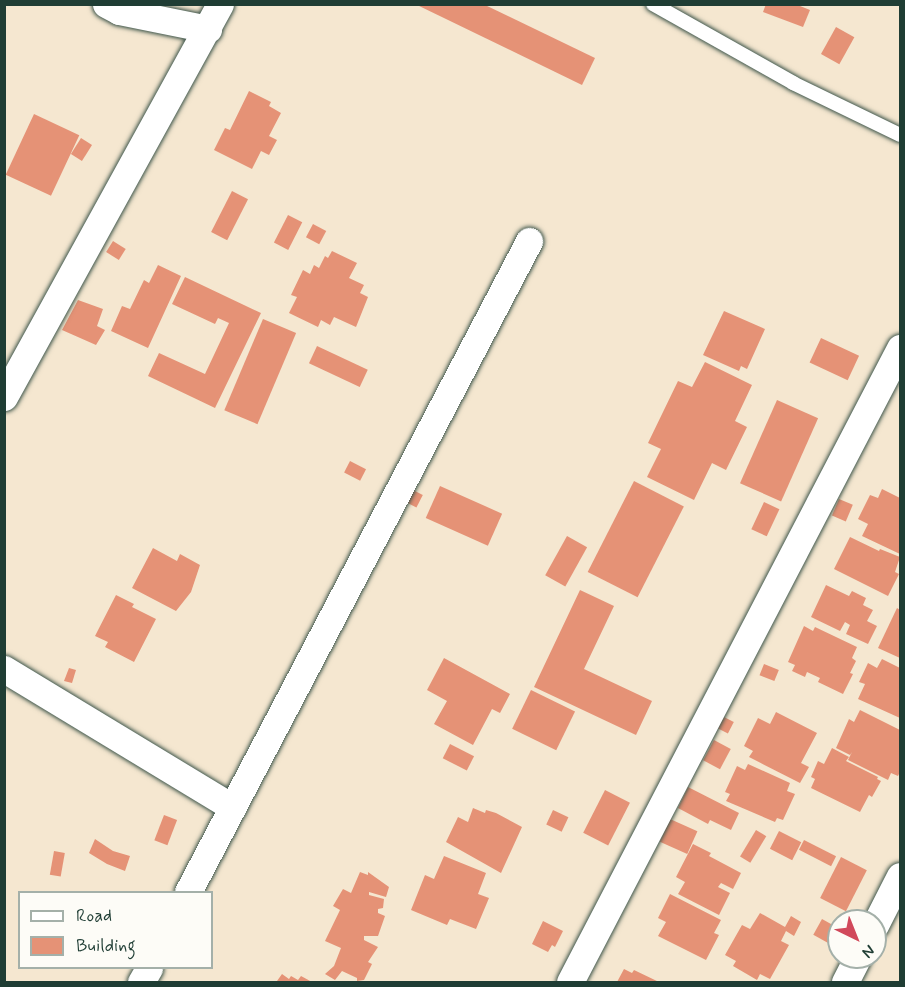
<!DOCTYPE html>
<style>
body{margin:0}
#map{position:relative;width:905px;height:987px;overflow:hidden;background:#f5e7d0;font-family:Mynerve,sans-serif}
div>[style]{position:absolute}
[style*='--x']{left:calc(var(--x)*1px);top:calc(var(--y)*1px);width:calc(var(--w)*1px);rotate:calc(var(--a)*1deg)}
.building>*{inset:0;background:#e59276;transform-origin:0 0}
.roads{filter:drop-shadow(0 0 2px #3f564b) drop-shadow(0 0 2px #3f564b)}
.service>*{height:14px;margin:-7px;padding:0 7px;transform-origin:7px;border-radius:7px;background:#fff}
.minor>*{height:27px;margin:-13.5px;padding:0 13.5px;transform-origin:13.5px;border-radius:13.5px;background:#fff}
span{translate:-50% -50%;white-space:nowrap;text-align:center;line-height:1.15;-webkit-text-stroke:4.5px #fdfcf7;paint-order:stroke}
.frame{position:absolute;inset:0;border:6px solid #1f3d34;pointer-events:none}
.legend{position:absolute;left:18px;top:891px;width:195px;height:78px;box-sizing:border-box;background:#fdfcf7;border:2px solid #a4b0a9;margin:0;padding:8px 10px;list-style:none;font-size:18px;color:#1f3d34}
.legend li{display:flex;align-items:center;gap:12px;height:30px}
.legend b{width:30px;border:2px solid #a4b0a9}
.north{position:absolute;left:827px;top:909px;width:60px;height:60px;box-sizing:border-box;background:#fdfcf7;border:2px solid #a4b0a9;border-radius:50%;rotate:137deg;font-size:16px;font-weight:700;line-height:24px;text-align:center;color:#1f3d34}
.north::after{content:'';display:block;margin:auto;width:21px;height:27px;background:#d1495b;clip-path:polygon(50% 0,100% 100%,50% 72%,0 100%)}
</style>
<div id="map">
<div class="building">
<i style="clip-path:polygon(415px 4px,483px 4px,595px 58px,582px 85px)"></i>
<i style="clip-path:polygon(766px 4px,795px 4px,810px 10px,803px 27px,763px 12px)"></i>
<i style="left:836px;top:27px;width:21px;height:31px;rotate:29deg"></i>
<i style="clip-path:polygon(249px 91px,271px 102px,269px 106px,281px 113px,269px 136px,277px 140px,269px 155px,261px 151px,252px 169px,214px 150px,225px 128px,230px 130px)"></i>
<i style="left:34px;top:114px;width:50px;height:67px;rotate:25deg"></i>
<i style="left:81px;top:138px;width:13px;height:19px;rotate:32deg"></i>
<i style="left:232px;top:191px;width:18px;height:46px;rotate:27deg"></i>
<i style="left:288px;top:215px;width:16px;height:31px;rotate:27deg"></i>
<i style="left:313px;top:224px;width:15px;height:15px;rotate:28deg"></i>
<i style="left:113px;top:241px;width:15px;height:13px;rotate:32deg"></i>
<i style="clip-path:polygon(332px 251px,357px 263px,349px 278px,364px 285px,360px 293px,368px 297px,356px 327px,334px 317px,330px 325px,321px 320px,318px 327px,289px 313px,297px 297px,291px 295px,303px 270px,310px 274px,314px 265px,319px 268px,325px 256px,328px 258px)"></i>
<i style="clip-path:polygon(158px 265px,181px 276px,148px 348px,111px 331px,122px 306px,130px 309px,144px 280px,149px 283px)"></i>
<i style="clip-path:polygon(185px 277px,261px 313px,215px 408px,148px 376px,159px 353px,205px 374px,229px 323px,218px 318px,215px 324px,172px 304px)"></i>
<i style="clip-path:polygon(78px 300px,103px 309px,97px 326px,105px 330px,96px 345px,62px 330px)"></i>
<i style="clip-path:polygon(724px 311px,765px 329px,747px 369px,741px 366px,739px 371px,703px 355px)"></i>
<i style="left:263px;top:319px;width:36px;height:99px;rotate:23deg"></i>
<i style="left:821px;top:338px;width:42px;height:27px;rotate:25deg"></i>
<i style="left:317px;top:346px;width:56px;height:19px;rotate:25deg"></i>
<i style="clip-path:polygon(705px 362px,752px 385px,735px 421px,747px 427px,726px 470px,712px 463px,694px 500px,647px 477px,661px 449px,648px 443px,678px 381px,692px 387px)"></i>
<i style="left:777px;top:400px;width:45px;height:91px;rotate:24deg"></i>
<i style="left:350px;top:461px;width:18px;height:13px;rotate:27deg"></i>
<i style="left:634px;top:481px;width:56px;height:102px;rotate:27deg"></i>
<i style="left:440px;top:486px;width:68px;height:35px;rotate:24deg"></i>
<i style="clip-path:polygon(882px 489px,900px 498px,900px 554px,862px 536px,868px 524px,858px 519px,870px 495px,878px 498px)"></i>
<i style="left:413px;top:490px;width:11px;height:14px;rotate:27deg"></i>
<i style="left:839px;top:499px;width:15px;height:18px;rotate:23deg"></i>
<i style="left:764px;top:502px;width:17px;height:30px;rotate:25deg"></i>
<i style="left:567px;top:536px;width:23px;height:45px;rotate:29deg"></i>
<i style="clip-path:polygon(850px 537px,879px 551px,880px 549px,900px 557px,895px 572px,899px 574px,888px 596px,834px 569px)"></i>
<i style="clip-path:polygon(153px 548px,177px 561px,180px 554px,200px 565px,191px 592px,176px 611px,132px 588px)"></i>
<i style="clip-path:polygon(826px 585px,849px 596px,852px 591px,866px 598px,863px 605px,873px 610px,867px 621px,877px 626px,868px 644px,846px 634px,850px 625px,845px 622px,840px 631px,811px 617px)"></i>
<i style="clip-path:polygon(580px 590px,614px 606px,584px 669px,652px 701px,636px 735px,534px 687px)"></i>
<i style="clip-path:polygon(116px 595px,134px 604px,132px 607px,156px 619px,134px 662px,105px 647px,108px 642px,95px 636px)"></i>
<i style="clip-path:polygon(897px 608px,900px 610px,900px 658px,878px 648px)"></i>
<i style="clip-path:polygon(804px 626px,813px 631px,815px 627px,857px 647px,852px 658px,856px 661px,850px 673px,853px 674px,843px 694px,818px 682px,820px 678px,807px 672px,805px 677px,792px 671px,795px 665px,788px 662px)"></i>
<i style="clip-path:polygon(444px 658px,510px 694px,500px 713px,492px 709px,473px 745px,434px 724px,447px 701px,427px 690px)"></i>
<i style="clip-path:polygon(882px 659px,900px 668px,900px 718px,858px 699px,865px 684px,859px 682px,868px 663px,877px 668px)"></i>
<i style="left:764px;top:664px;width:16px;height:12px;rotate:22deg"></i>
<i style="clip-path:polygon(69px 668px,76px 670px,72px 683px,64px 681px)"></i>
<i style="left:531px;top:690px;width:49px;height:43px;rotate:26deg"></i>
<i style="clip-path:polygon(860px 710px,900px 730px,900px 772px,898px 776px,891px 773px,888px 780px,848px 760px,852px 752px,850px 755px,836px 748px,849px 719px,854px 722px)"></i>
<i style="clip-path:polygon(776px 712px,817px 733px,801px 763px,809px 767px,800px 783px,749px 757px,753px 751px,744px 746px,758px 718px,770px 724px)"></i>
<i style="left:724px;top:717px;width:11px;height:13px;rotate:27deg"></i>
<i style="left:714px;top:740px;width:19px;height:23px;rotate:28deg"></i>
<i style="left:450px;top:744px;width:27px;height:16px;rotate:27deg"></i>
<i style="clip-path:polygon(832px 748px,849px 757px,846px 761px,878px 777px,877px 779px,881px 781px,872px 797px,869px 795px,860px 812px,811px 788px,815px 779px,811px 777px,818px 761px,824px 764px)"></i>
<i style="clip-path:polygon(748px 764px,790px 783px,787px 791px,795px 794px,783px 820px,777px 818px,775px 822px,726px 801px,730px 794px,725px 792px,737px 766px,745px 770px)"></i>
<i style="clip-path:polygon(688px 787px,739px 813px,731px 830px,710px 820px,708px 824px,678px 808px)"></i>
<i style="left:605px;top:790px;width:28px;height:48px;rotate:27deg"></i>
<i style="clip-path:polygon(473px 808px,485px 813px,486px 810px,496px 813px,522px 827px,501px 873px,446px 842px,458px 817px,468px 822px)"></i>
<i style="left:553px;top:810px;width:17px;height:16px;rotate:25deg"></i>
<i style="left:164px;top:815px;width:14px;height:27px;rotate:21deg"></i>
<i style="left:670px;top:819px;width:30px;height:25px;rotate:24deg"></i>
<i style="left:756px;top:830px;width:12px;height:31px;rotate:31deg"></i>
<i style="left:779px;top:831px;width:25px;height:20px;rotate:27deg"></i>
<i style="clip-path:polygon(95px 839px,113px 851px,130px 856px,125px 871px,107px 864px,89px 853px)"></i>
<i style="left:804px;top:840px;width:36px;height:11px;rotate:27deg"></i>
<i style="clip-path:polygon(693px 844px,711px 853px,709px 856px,741px 873px,733px 889px,721px 883px,718px 887px,730px 893px,719px 915px,678px 894px,685px 882px,676px 877px)"></i>
<i style="left:54px;top:851px;width:11px;height:24px;rotate:10deg"></i>
<i style="clip-path:polygon(444px 856px,486px 873px,478px 894px,489px 898px,476px 929px,450px 919px,447px 925px,411px 910px,425px 875px,434px 879px)"></i>
<i style="left:841px;top:857px;width:29px;height:46px;rotate:27deg"></i>
<i style="clip-path:polygon(360px 872px,368px 875px,368px 872px,389px 887px,386px 897px,369px 892px,369px 895px,384px 899px,383px 908px,378px 909px,378px 913px,385px 916px,378px 936px,364px 936px,364px 940px,378px 947px,368px 962px,372px 964px,364px 980px,357px 981px,357px 978px,342px 971px,335px 980px,325px 974px,334px 966px,341px 948px,325px 941px,340px 910px,333px 906px,343px 889px,351px 893px)"></i>
<i style="clip-path:polygon(670px 894px,721px 920px,714px 933px,719px 935px,706px 960px,658px 936px,666px 922px,658px 918px)"></i>
<i style="clip-path:polygon(760px 913px,785px 927px,791px 916px,801px 922px,794px 936px,786px 931px,781px 941px,789px 945px,770px 979px,760px 974px,757px 980px,733px 966px,736px 961px,725px 955px,742px 925px,750px 929px)"></i>
<i style="left:822px;top:919px;width:18px;height:18px;rotate:29deg"></i>
<i style="clip-path:polygon(543px 921px,563px 931px,555px 947px,552px 945px,548px 952px,532px 944px)"></i>
<i style="clip-path:polygon(624px 969px,632px 973px,634px 970px,659px 982px,617px 982px)"></i>
<i style="clip-path:polygon(282px 974px,289px 979px,291px 976px,298px 980px,301px 976px,312px 982px,280px 982px,277px 981px)"></i>
</div>
<div class="roads">
<div class="service">
<i style="--x:653;--y:4;--w:161;--a:29.4"></i>
<i style="--x:793;--y:83;--w:119;--a:25.9"></i>
</div>
<div class="minor">
<i style="--x:106;--y:4;--w:15;--a:28"></i>
<i style="--x:119;--y:11;--w:91;--a:11.4"></i>
<i style="--x:4;--y:397;--w:448;--a:-61.2"></i>
<i style="--x:4;--y:669;--w:267;--a:31.2"></i>
<i style="--x:188;--y:892;--w:735;--a:-62.35"></i>
<i style="--x:875;--y:925;--w:55;--a:-63"></i>
<i style="--x:141;--y:982;--w:16;--a:-60"></i>
<i style="--x:570;--y:982;--w:715;--a:-62.5"></i>
<i style="--x:845;--y:982;--w:28;--a:-63"></i>
</div>
</div>
<div class="frame"></div>
<ul class="legend">
<li><b style="height:8px;background:#fff"></b>Road</li>
<li><b style="height:16px;background:#e59276"></b>Building</li>
</ul>
<div class="north">N</div>
</div>
